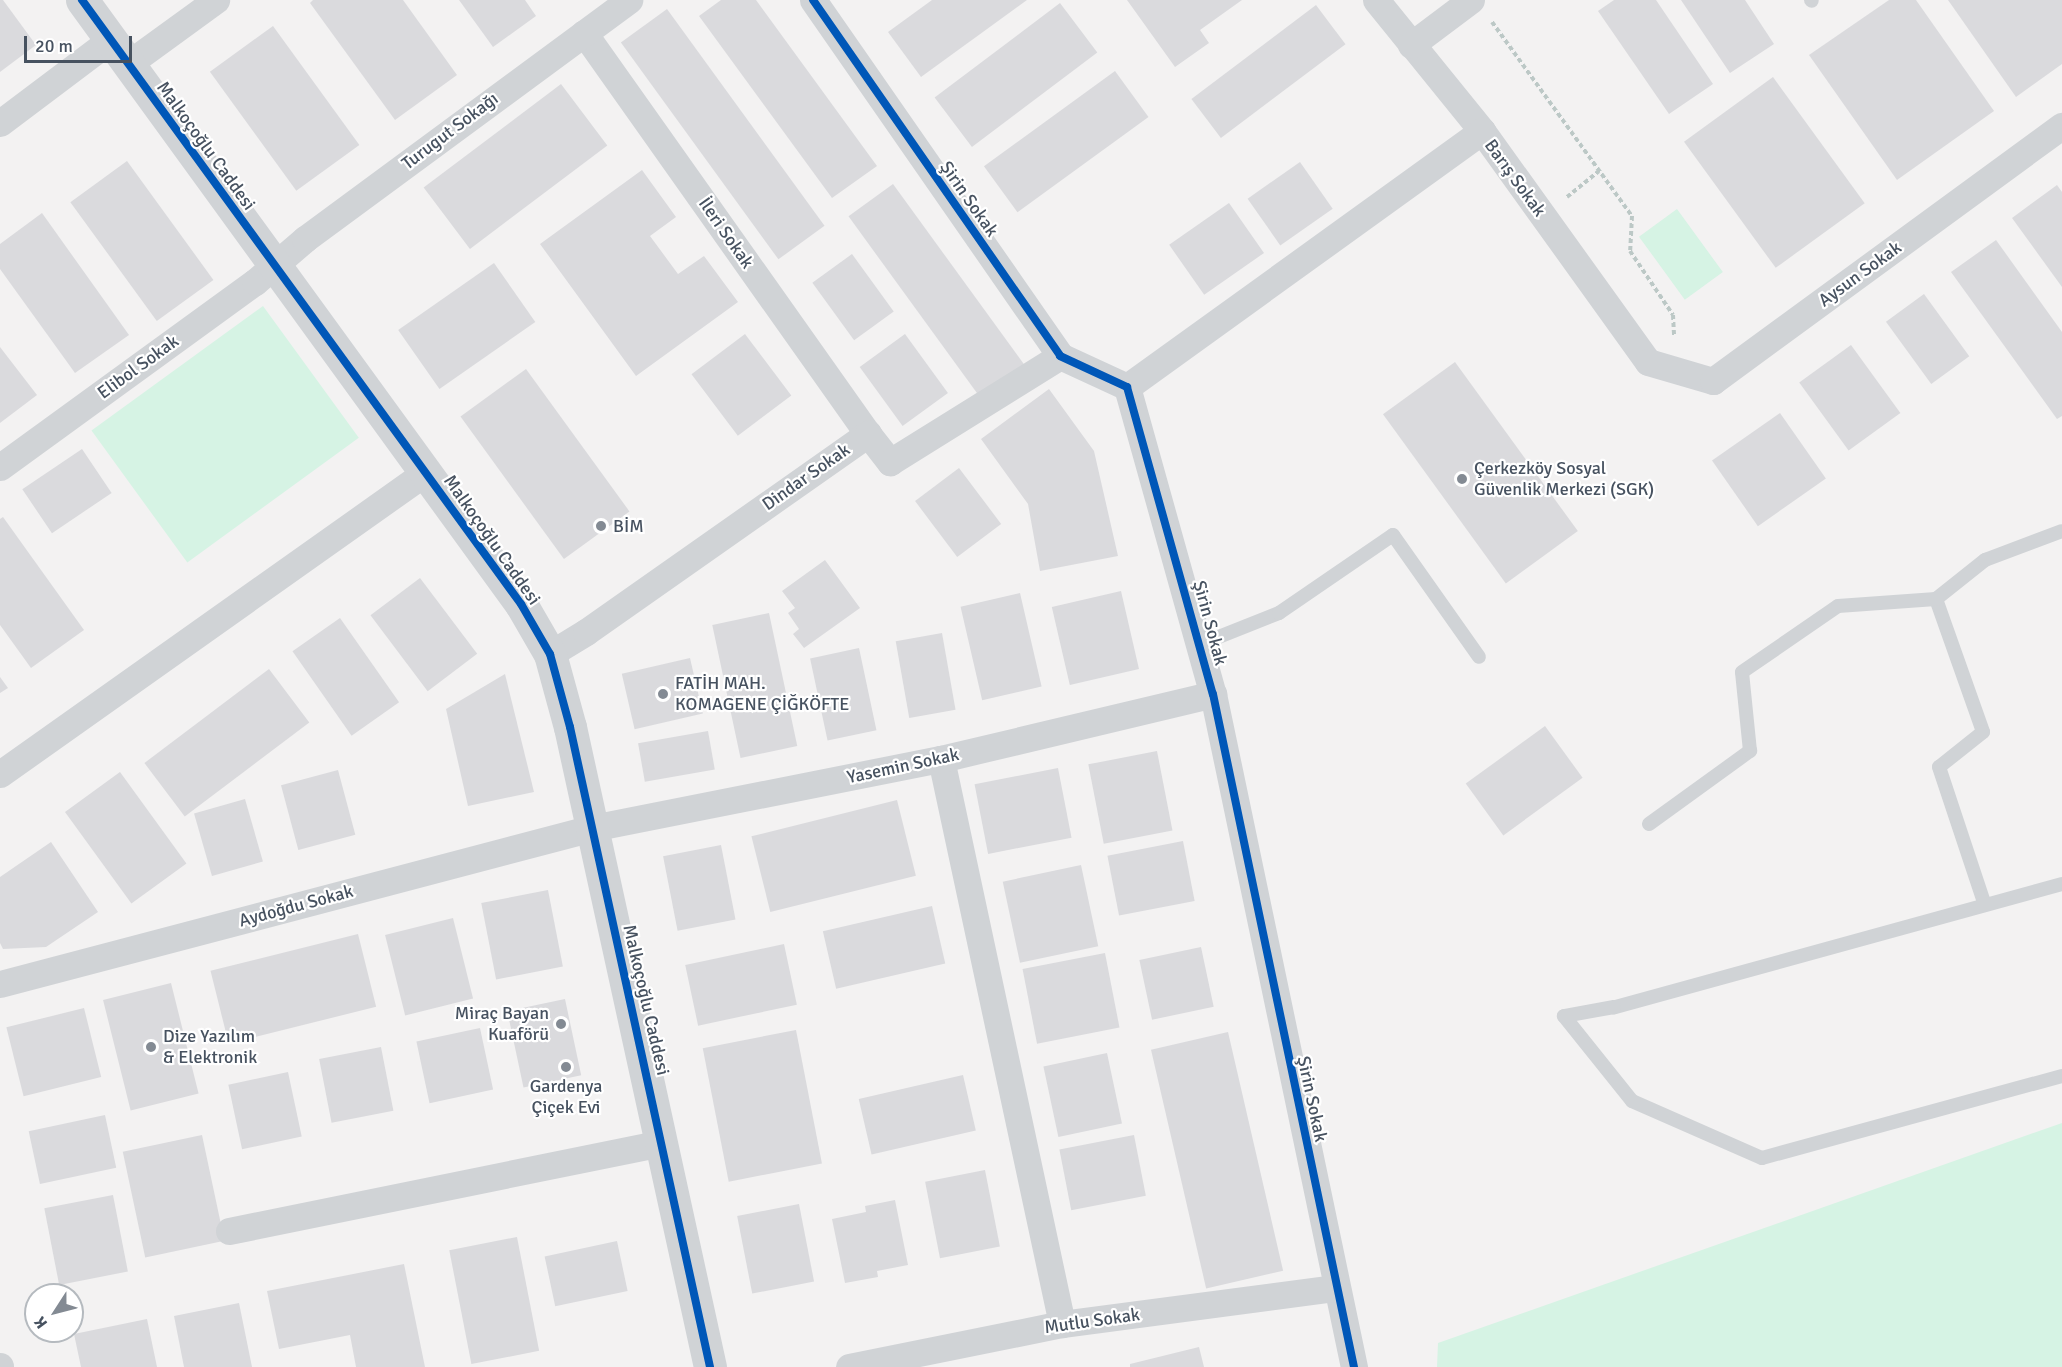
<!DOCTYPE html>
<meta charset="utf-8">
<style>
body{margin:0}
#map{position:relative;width:2062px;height:1367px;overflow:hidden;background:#f3f2f2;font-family:Signika,sans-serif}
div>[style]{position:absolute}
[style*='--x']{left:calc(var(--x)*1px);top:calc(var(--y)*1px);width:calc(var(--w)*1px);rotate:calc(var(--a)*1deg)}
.green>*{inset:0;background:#d6f3e4;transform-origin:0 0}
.building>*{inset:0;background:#dadadd;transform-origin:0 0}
.path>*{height:4px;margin-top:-2px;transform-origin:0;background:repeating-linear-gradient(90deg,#bcc8c6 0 4.5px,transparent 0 7.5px)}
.service>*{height:14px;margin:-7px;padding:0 7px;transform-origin:7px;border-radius:7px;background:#d0d3d6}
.minor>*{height:27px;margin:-13.5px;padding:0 13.5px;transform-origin:13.5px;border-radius:13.5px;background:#d0d3d6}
.tertiary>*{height:33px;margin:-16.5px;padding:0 16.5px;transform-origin:16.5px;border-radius:16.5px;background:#d0d3d6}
.cycleway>*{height:8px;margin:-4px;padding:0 4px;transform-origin:4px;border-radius:4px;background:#0057b8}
.dots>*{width:16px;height:16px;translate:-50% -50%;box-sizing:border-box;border:3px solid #fff;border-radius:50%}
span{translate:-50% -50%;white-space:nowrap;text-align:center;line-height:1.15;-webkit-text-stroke:4.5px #fff;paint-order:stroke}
.street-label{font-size:18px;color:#475260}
.poi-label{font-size:18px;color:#475260}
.left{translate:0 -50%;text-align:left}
.right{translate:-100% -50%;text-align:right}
.north{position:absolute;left:24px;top:1283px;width:60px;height:60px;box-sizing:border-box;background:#fff;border:2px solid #b5babf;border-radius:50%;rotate:234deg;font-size:16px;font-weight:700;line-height:24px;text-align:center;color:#475260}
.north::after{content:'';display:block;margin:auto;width:21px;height:27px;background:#838a93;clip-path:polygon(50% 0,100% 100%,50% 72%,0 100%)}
.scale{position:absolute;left:24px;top:36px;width:108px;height:27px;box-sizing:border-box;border:3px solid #475260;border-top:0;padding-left:8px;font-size:18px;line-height:21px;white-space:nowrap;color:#475260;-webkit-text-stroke:4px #fff;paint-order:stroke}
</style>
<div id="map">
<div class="green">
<i style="left:1677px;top:209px;width:78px;height:47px;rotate:54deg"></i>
<i style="left:263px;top:306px;width:163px;height:212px;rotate:54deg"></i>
<i style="clip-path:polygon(2062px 1123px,2062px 1367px,1437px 1367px,1438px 1343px)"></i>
</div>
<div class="building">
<i style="clip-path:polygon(0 0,3px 0,36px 45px,0 72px)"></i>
<i style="clip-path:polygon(313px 0,403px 0,457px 75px,395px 120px,310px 3px)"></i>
<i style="clip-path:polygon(459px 0,525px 0,536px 16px,493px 47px)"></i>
<i style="clip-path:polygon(721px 0,756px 0,877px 166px,832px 198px,699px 16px)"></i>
<i style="clip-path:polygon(932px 0,1027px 0,921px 77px,888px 32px)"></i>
<i style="clip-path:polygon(1127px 0,1242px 0,1200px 30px,1209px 43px,1175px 67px)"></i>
<i style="clip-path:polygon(1614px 0,1656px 0,1713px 84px,1669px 114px,1598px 11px)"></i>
<i style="clip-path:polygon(1681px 0,1745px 0,1774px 44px,1730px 73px)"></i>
<i style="clip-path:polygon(1889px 0,1916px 0,1994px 111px,1897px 180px,1809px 55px)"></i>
<i style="clip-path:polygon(1948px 0,2062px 0,2062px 64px,2016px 97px)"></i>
<i style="left:1060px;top:3px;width:62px;height:157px;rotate:53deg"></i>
<i style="left:1316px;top:5px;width:49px;height:156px;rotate:53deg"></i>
<i style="left:667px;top:9px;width:268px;height:57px;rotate:54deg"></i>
<i style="left:273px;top:26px;width:147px;height:78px;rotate:54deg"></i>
<i style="left:1115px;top:71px;width:57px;height:162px;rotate:54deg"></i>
<i style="left:1773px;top:77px;width:156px;height:110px;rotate:54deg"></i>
<i style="left:561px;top:84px;width:77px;height:172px;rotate:53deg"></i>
<i style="left:127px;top:161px;width:147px;height:70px;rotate:54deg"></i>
<i style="left:1300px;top:162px;width:57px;height:64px;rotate:55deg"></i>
<i style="clip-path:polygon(642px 170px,676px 217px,650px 236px,678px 274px,704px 256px,738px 302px,636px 376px,540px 244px)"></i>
<i style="left:893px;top:184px;width:225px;height:55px;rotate:54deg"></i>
<i style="clip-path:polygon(2057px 185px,2062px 192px,2062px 287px,2012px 218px)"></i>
<i style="left:1229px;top:203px;width:61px;height:73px;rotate:55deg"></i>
<i style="clip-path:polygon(42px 213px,129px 335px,75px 373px,0 269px,0 244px)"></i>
<i style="clip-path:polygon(1996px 240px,2062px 332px,2062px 416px,2057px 419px,1951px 272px)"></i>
<i style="left:852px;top:254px;width:71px;height:49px;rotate:54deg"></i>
<i style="left:494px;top:263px;width:72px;height:117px;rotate:55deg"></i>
<i style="left:1924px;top:294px;width:77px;height:47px;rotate:54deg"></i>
<i style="left:745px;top:334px;width:77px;height:67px;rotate:53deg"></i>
<i style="left:905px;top:334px;width:73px;height:56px;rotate:54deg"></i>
<i style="left:1851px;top:345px;width:84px;height:64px;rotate:54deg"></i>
<i style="clip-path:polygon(0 347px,37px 395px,0 423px)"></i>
<i style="left:1455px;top:362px;width:209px;height:89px;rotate:54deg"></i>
<i style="left:526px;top:369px;width:176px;height:81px;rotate:54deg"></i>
<i style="clip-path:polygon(1049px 389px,1094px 451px,1118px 556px,1040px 571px,1028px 504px,981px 439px)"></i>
<i style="left:1780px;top:413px;width:80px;height:83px;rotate:55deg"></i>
<i style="left:82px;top:449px;width:53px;height:72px;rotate:56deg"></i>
<i style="left:959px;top:468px;width:70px;height:55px;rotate:53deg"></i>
<i style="clip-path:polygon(3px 517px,84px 630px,31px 668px,0 625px,0 519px)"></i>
<i style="clip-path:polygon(825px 560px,860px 608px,804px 648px,793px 634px,799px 629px,788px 613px,795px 608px,782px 591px)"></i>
<i style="left:420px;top:578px;width:95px;height:62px;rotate:53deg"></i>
<i style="left:1121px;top:591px;width:80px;height:71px;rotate:77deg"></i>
<i style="left:1020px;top:593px;width:96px;height:61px;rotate:77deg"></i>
<i style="left:769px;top:613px;width:136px;height:58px;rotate:78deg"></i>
<i style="left:340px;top:618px;width:103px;height:58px;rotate:55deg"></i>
<i style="left:942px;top:633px;width:78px;height:47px;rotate:80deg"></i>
<i style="left:859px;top:648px;width:84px;height:50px;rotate:78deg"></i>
<i style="left:690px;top:658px;width:57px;height:70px;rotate:77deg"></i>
<i style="left:269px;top:669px;width:67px;height:156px;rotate:53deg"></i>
<i style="clip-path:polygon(505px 674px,534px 792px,468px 806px,446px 709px)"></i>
<i style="clip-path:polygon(0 677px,8px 688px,0 693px)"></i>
<i style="left:1545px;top:726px;width:64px;height:98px;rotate:54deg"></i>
<i style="left:708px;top:731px;width:39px;height:71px;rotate:80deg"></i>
<i style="left:1157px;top:751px;width:81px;height:70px;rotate:79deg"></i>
<i style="left:1058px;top:768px;width:71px;height:85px;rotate:79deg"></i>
<i style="left:338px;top:770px;width:67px;height:59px;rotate:75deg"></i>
<i style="left:120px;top:772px;width:113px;height:68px;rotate:54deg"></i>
<i style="left:245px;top:799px;width:65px;height:53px;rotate:74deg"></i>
<i style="left:897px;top:800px;width:78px;height:150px;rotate:76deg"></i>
<i style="left:1183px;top:841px;width:61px;height:77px;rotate:79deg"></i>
<i style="clip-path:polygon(51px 842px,98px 912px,46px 947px,3px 949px,0 943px,0 877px)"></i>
<i style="left:721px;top:845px;width:76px;height:59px;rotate:79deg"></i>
<i style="left:1081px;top:865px;width:83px;height:80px;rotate:78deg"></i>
<i style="left:548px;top:890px;width:78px;height:68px;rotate:79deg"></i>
<i style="left:932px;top:906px;width:59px;height:112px;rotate:77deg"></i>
<i style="left:453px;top:918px;width:83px;height:70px;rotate:76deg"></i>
<i style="left:358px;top:934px;width:75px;height:152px;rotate:76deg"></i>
<i style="left:784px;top:944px;width:62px;height:101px;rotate:78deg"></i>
<i style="left:1201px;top:947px;width:61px;height:63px;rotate:78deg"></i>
<i style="left:1105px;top:953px;width:76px;height:84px;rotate:79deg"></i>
<i style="left:171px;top:983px;width:114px;height:70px;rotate:76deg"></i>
<i style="left:565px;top:999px;width:78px;height:59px;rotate:78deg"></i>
<i style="left:84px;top:1008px;width:71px;height:80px;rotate:76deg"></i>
<i style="left:480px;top:1028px;width:63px;height:65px;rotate:78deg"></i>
<i style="left:796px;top:1030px;width:136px;height:95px;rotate:79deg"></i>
<i style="left:1228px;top:1032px;width:245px;height:79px;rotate:77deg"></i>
<i style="left:381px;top:1047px;width:65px;height:63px;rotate:79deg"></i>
<i style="left:1107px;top:1053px;width:72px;height:65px;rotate:78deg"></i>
<i style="left:288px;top:1072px;width:66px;height:61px;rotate:78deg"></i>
<i style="left:963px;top:1075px;width:57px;height:107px;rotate:77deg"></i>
<i style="left:105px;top:1115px;width:54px;height:78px;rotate:78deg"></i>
<i style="left:202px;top:1135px;width:108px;height:81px;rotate:78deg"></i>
<i style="left:1134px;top:1135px;width:62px;height:76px;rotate:79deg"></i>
<i style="left:985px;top:1170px;width:78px;height:61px;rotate:79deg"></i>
<i style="left:113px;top:1195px;width:78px;height:70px;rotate:79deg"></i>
<i style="clip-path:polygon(895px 1200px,908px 1265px,877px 1271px,878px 1277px,845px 1283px,832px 1219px,866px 1212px,865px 1206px)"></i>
<i style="left:799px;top:1204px;width:79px;height:63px;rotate:79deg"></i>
<i style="left:517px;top:1237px;width:116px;height:69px;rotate:79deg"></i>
<i style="left:617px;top:1241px;width:51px;height:74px;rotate:78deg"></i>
<i style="clip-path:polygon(404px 1264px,425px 1367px,356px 1367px,350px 1335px,279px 1349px,267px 1291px)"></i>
<i style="clip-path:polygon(239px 1303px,252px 1367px,184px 1367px,174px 1316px)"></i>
<i style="clip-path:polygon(147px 1319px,157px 1367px,81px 1367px,74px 1334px)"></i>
<i style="clip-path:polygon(1199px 1347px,1204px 1367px,1130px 1367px,1130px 1364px)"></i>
</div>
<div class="path">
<i style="--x:1492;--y:22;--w:239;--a:54.2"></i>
<i style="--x:1632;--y:216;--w:35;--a:93"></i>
<i style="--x:1630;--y:251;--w:77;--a:56.1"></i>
<i style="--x:1673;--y:315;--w:22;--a:87"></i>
<i style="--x:1567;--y:197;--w:41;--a:-39.1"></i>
</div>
<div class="service">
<i style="--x:1811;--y:0;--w:1;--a:45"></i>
<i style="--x:1936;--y:599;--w:141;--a:70.5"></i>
<i style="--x:1983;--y:732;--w:56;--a:141.5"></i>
<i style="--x:1939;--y:767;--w:145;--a:71.6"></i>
<i style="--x:1201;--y:644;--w:84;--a:-21.7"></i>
<i style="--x:1279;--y:613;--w:138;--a:-34.4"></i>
<i style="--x:1393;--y:535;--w:149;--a:54.8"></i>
<i style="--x:1649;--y:824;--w:125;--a:-35.9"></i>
<i style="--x:1750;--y:751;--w:79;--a:-95.8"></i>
<i style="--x:1742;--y:672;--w:116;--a:-34.5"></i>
<i style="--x:1838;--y:606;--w:98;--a:-4.1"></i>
<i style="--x:1936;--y:599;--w:63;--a:-38.5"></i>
<i style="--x:1985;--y:560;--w:82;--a:-20.6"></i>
<i style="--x:2062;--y:884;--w:465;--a:164.6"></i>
<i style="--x:1614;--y:1007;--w:51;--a:169.8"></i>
<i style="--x:1564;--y:1016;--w:109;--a:51.3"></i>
<i style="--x:1632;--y:1101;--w:142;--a:23.7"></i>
<i style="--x:1762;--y:1158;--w:311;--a:-15.3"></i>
</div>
<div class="minor">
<i style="--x:813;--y:0;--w:433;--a:55.2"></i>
<i style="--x:1060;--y:356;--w:74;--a:24.8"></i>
<i style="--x:1127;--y:387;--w:319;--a:74.4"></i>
<i style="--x:1213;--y:694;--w:688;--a:78.17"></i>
<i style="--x:1376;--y:0;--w:169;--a:51"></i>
<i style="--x:1482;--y:131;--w:284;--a:54.3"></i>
<i style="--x:1648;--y:362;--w:68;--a:16.3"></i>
<i style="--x:1713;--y:381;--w:432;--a:-36.2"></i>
<i style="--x:584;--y:33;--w:491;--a:54.7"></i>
<i style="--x:1411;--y:45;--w:75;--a:-36.9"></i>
<i style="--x:128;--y:64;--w:109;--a:-36"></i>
<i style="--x:0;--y:123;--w:138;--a:-37"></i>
<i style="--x:1127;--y:387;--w:438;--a:-35.8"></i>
<i style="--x:0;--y:467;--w:315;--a:-36"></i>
<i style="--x:255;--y:282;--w:66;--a:-40.7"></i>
<i style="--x:305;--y:239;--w:403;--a:-36.4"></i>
<i style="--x:550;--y:654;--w:42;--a:-31.4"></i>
<i style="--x:586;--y:632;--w:345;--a:-35.1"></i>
<i style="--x:868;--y:434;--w:36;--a:52"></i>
<i style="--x:890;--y:462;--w:200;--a:-31.9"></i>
<i style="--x:941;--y:759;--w:578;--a:77.91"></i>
<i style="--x:0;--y:774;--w:522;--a:-35.33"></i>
<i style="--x:0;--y:984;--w:612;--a:-14.76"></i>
<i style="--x:592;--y:828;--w:356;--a:-11.2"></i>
<i style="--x:941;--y:759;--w:280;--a:-13.4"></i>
<i style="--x:229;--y:1231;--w:443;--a:-11.5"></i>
<i style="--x:0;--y:1366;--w:1;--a:90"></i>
<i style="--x:849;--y:1367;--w:217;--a:-11.4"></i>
<i style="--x:1062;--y:1324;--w:276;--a:-7.5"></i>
</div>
<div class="tertiary">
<i style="--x:82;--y:0;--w:747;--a:53.99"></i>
<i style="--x:521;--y:604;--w:58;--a:59.9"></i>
<i style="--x:550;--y:654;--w:76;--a:74.7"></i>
<i style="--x:570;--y:727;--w:655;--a:77.66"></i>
</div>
<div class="cycleway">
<i style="--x:82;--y:0;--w:747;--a:53.99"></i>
<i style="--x:521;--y:604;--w:58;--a:59.9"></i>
<i style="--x:550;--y:654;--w:76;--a:74.7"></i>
<i style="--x:570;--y:727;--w:655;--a:77.66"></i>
<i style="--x:813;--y:0;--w:433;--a:55.2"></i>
<i style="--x:1060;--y:356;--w:74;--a:24.8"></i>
<i style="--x:1127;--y:387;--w:319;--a:74.4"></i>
<i style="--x:1213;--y:694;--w:688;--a:78.17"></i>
</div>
<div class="dots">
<i style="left:1462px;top:479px;background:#838a93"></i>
<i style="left:601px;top:526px;background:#838a93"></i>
<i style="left:663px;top:694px;background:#838a93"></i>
<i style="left:561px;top:1024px;background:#838a93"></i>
<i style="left:151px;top:1047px;background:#838a93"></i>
<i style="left:566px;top:1067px;background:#838a93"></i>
</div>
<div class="street-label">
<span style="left:450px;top:131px;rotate:-37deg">Turugut Sokağı</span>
<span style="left:206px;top:146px;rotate:54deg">Malkoçoğlu Caddesi</span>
<span style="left:1515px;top:178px;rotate:54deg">Barış Sokak</span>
<span style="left:969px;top:199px;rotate:55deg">Şirin Sokak</span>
<span style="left:726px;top:233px;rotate:55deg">İleri Sokak</span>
<span style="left:1860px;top:274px;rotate:-36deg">Aysun Sokak</span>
<span style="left:138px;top:367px;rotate:-36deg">Elibol Sokak</span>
<span style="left:806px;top:477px;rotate:-35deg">Dindar Sokak</span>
<span style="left:492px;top:540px;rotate:55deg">Malkoçoğlu Caddesi</span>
<span style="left:1210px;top:623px;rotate:75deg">Şirin Sokak</span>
<span style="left:903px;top:766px;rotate:-12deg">Yasemin Sokak</span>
<span style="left:296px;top:906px;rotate:-15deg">Aydoğdu Sokak</span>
<span style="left:646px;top:1000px;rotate:77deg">Malkoçoğlu Caddesi</span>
<span style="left:1312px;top:1099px;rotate:78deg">Şirin Sokak</span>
<span style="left:1092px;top:1321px;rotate:-8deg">Mutlu Sokak</span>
</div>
<div class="poi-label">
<span class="left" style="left:1474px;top:479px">Çerkezköy Sosyal<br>Güvenlik Merkezi (SGK)</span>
<span class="left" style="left:613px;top:526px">BİM</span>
<span class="left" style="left:675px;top:694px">FATİH MAH.<br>KOMAGENE ÇİĞKÖFTE</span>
<span class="right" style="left:549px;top:1024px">Miraç Bayan<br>Kuaförü</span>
<span class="left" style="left:163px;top:1047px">Dize Yazılım<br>&amp; Elektronik</span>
<span style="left:566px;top:1097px">Gardenya<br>Çiçek Evi</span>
</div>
<div class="north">K</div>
<div class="scale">20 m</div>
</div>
